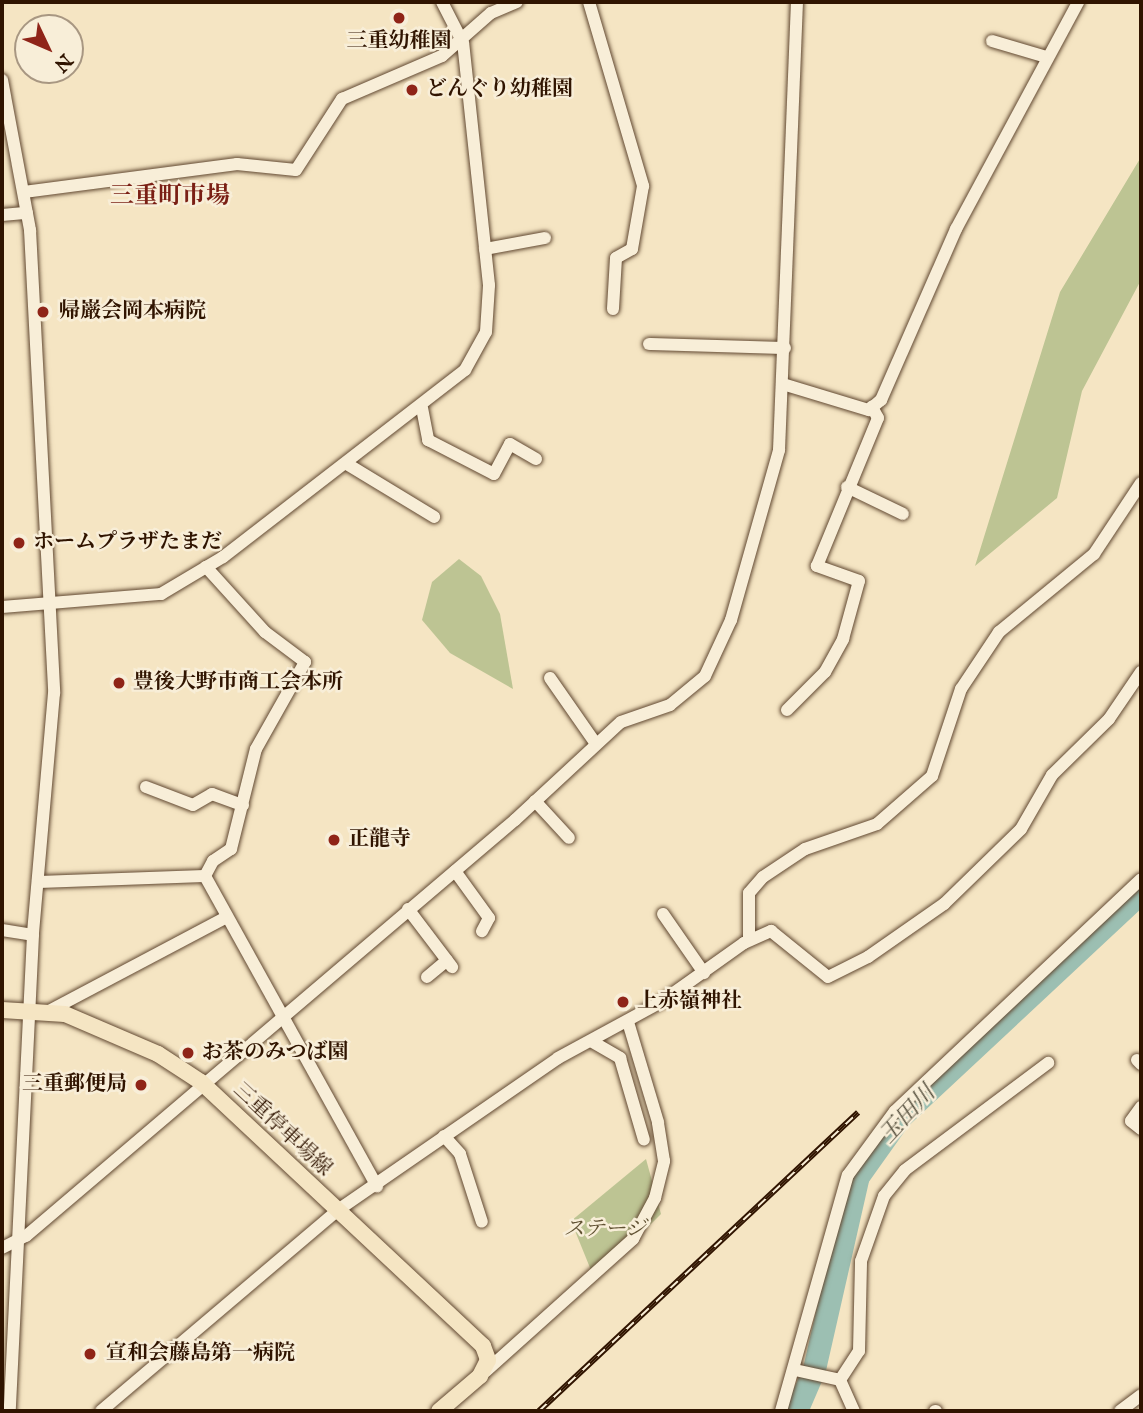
<!DOCTYPE html>
<meta charset="utf-8">
<style>
body{margin:0}
#map{position:relative;width:1143px;height:1413px;overflow:hidden;background:#f5e5c3;font-family:"IM FELL English","Noto Serif JP",serif}
div>[style]{position:absolute}
[style*='--x']{left:calc(var(--x)*1px);top:calc(var(--y)*1px);width:calc(var(--w)*1px);rotate:calc(var(--a)*1deg)}
.green>*{inset:0;background:#bdc493}
.river>*{height:23px;margin:-11.5px;padding:0 11.5px;transform-origin:11.5px;border-radius:11.5px;background:#9cbfb2}
.roads{filter:drop-shadow(0 0 2px #614831) drop-shadow(0 0 2px #614831)}
.minor>*{height:12px;margin:-6px;padding:0 6px;transform-origin:6px;border-radius:6px;background:#f8eed8}
.major>*{height:16px;margin:-8px;padding:0 8px;transform-origin:8px;border-radius:8px;background:#f5e5c3}
.rail>*{height:6px;margin-top:-3px;transform-origin:0;background:repeating-linear-gradient(90deg,#f8eed8 0 10px,#301400 0 20px);box-sizing:border-box;border-block:2px solid #301400}
.dots>*{width:19px;height:19px;translate:-50% -50%;box-sizing:border-box;border:4px solid #f8eed8;border-radius:50%}
span{translate:-50% -50%;white-space:nowrap;text-align:center;line-height:1.15;-webkit-text-stroke:5px #f8eed8;paint-order:stroke}
.poi-label{font-size:21px;color:#301400;font-weight:700}
.left{translate:0 -50%;text-align:left}
.right{translate:-100% -50%;text-align:right}
.street-label{font-size:21px;color:#301400}
.park-label{font-size:21px;color:#615233;font-style:italic}
.water-label{font-size:23px;color:#56503e;font-style:italic}
.quarter-label{font-size:24px;color:#7a1f14;font-weight:700}
.frame{position:absolute;inset:0;border:4px solid #301400;pointer-events:none}
.north{position:absolute;left:14px;top:14px;width:70px;height:70px;box-sizing:border-box;background:#f8eed8;border:2px solid #a89782;border-radius:50%;rotate:134deg;font-size:19px;font-weight:700;line-height:28px;text-align:center;color:#301400}
.north::after{content:'';display:block;margin:auto;width:24px;height:32px;background:#8f2418;clip-path:polygon(50% 0,100% 100%,50% 72%,0 100%)}
</style>
<div id="map">
<div class="green">
<i style="clip-path:polygon(1141px 157px,1141px 280px,1082px 391px,1057px 498px,975px 566px,1060px 292px)"></i>
<i style="clip-path:polygon(459px 559px,481px 576px,500px 614px,513px 689px,450px 653px,422px 620px,432px 582px)"></i>
<i style="clip-path:polygon(646px 1159px,661px 1214px,595px 1280px,571px 1221px)"></i>
</div>
<div class="river">
<i style="--x:796;--y:1411;--w:46;--a:-66.8"></i>
<i style="--x:814;--y:1369;--w:198;--a:-77.2"></i>
<i style="--x:858;--y:1176;--w:72;--a:-54.6"></i>
<i style="--x:900;--y:1117;--w:330;--a:-43"></i>
</div>
<div class="roads">
<div class="minor">
<i style="--x:589;--y:2;--w:192;--a:73.6"></i>
<i style="--x:643;--y:186;--w:64;--a:99.9"></i>
<i style="--x:632;--y:249;--w:18;--a:151"></i>
<i style="--x:616;--y:258;--w:51;--a:93.4"></i>
<i style="--x:992;--y:41;--w:56;--a:16.5"></i>
<i style="--x:2;--y:80;--w:153;--a:79.4"></i>
<i style="--x:30;--y:230;--w:464;--a:87"></i>
<i style="--x:54;--y:693;--w:243;--a:95"></i>
<i style="--x:33;--y:935;--w:477;--a:92.8"></i>
<i style="--x:24;--y:192;--w:215;--a:-7.5"></i>
<i style="--x:237;--y:164;--w:59;--a:5.8"></i>
<i style="--x:296;--y:170;--w:85;--a:-57.1"></i>
<i style="--x:342;--y:99;--w:109;--a:-23.3"></i>
<i style="--x:442;--y:56;--w:65;--a:-41.3"></i>
<i style="--x:491;--y:13;--w:28;--a:-23"></i>
<i style="--x:2;--y:215;--w:25;--a:-5"></i>
<i style="--x:485;--y:249;--w:61;--a:-10.4"></i>
<i style="--x:649;--y:344;--w:136;--a:1.7"></i>
<i style="--x:786;--y:385;--w:87;--a:16.8"></i>
<i style="--x:869;--y:410;--w:16;--a:-40"></i>
<i style="--x:881;--y:400;--w:187;--a:-66.3"></i>
<i style="--x:956;--y:229;--w:258;--a:-61.7"></i>
<i style="--x:422;--y:408;--w:33;--a:79"></i>
<i style="--x:428;--y:440;--w:74;--a:27.3"></i>
<i style="--x:494;--y:474;--w:34;--a:-62"></i>
<i style="--x:510;--y:444;--w:30;--a:30"></i>
<i style="--x:347;--y:464;--w:102;--a:31.3"></i>
<i style="--x:847;--y:487;--w:62;--a:25.7"></i>
<i style="--x:2;--y:607;--w:160;--a:-4.7"></i>
<i style="--x:161;--y:594;--w:72;--a:-30.8"></i>
<i style="--x:223;--y:557;--w:306;--a:-37.7"></i>
<i style="--x:465;--y:370;--w:43;--a:-61.1"></i>
<i style="--x:486;--y:332;--w:47;--a:-86.3"></i>
<i style="--x:489;--y:285;--w:243;--a:-96.1"></i>
<i style="--x:463;--y:43;--w:46;--a:-117.1"></i>
<i style="--x:550;--y:678;--w:80;--a:55.1"></i>
<i style="--x:787;--y:710;--w:54;--a:-45"></i>
<i style="--x:825;--y:672;--w:38;--a:-61"></i>
<i style="--x:843;--y:639;--w:60;--a:-74.6"></i>
<i style="--x:859;--y:581;--w:45;--a:-160.3"></i>
<i style="--x:817;--y:566;--w:160;--a:-67.6"></i>
<i style="--x:878;--y:418;--w:13;--a:-119"></i>
<i style="--x:146;--y:787;--w:50;--a:21"></i>
<i style="--x:193;--y:805;--w:22;--a:-30"></i>
<i style="--x:212;--y:794;--w:33;--a:20"></i>
<i style="--x:535;--y:801;--w:50;--a:47.4"></i>
<i style="--x:455;--y:871;--w:58;--a:54.1"></i>
<i style="--x:489;--y:918;--w:15;--a:118"></i>
<i style="--x:205;--y:876;--w:17;--a:-62"></i>
<i style="--x:213;--y:861;--w:22;--a:-34"></i>
<i style="--x:231;--y:849;--w:103;--a:-76"></i>
<i style="--x:256;--y:749;--w:100;--a:-60.6"></i>
<i style="--x:305;--y:662;--w:50;--a:-143.1"></i>
<i style="--x:265;--y:632;--w:88;--a:-132.2"></i>
<i style="--x:38;--y:882;--w:167;--a:-2.1"></i>
<i style="--x:205;--y:876;--w:355;--a:61"></i>
<i style="--x:408;--y:909;--w:73;--a:52.8"></i>
<i style="--x:663;--y:914;--w:72;--a:55.2"></i>
<i style="--x:2;--y:930;--w:31;--a:9"></i>
<i style="--x:749;--y:940;--w:47;--a:-90"></i>
<i style="--x:749;--y:893;--w:21;--a:-49"></i>
<i style="--x:763;--y:877;--w:50;--a:-33.7"></i>
<i style="--x:805;--y:849;--w:76;--a:-19.1"></i>
<i style="--x:877;--y:824;--w:73;--a:-41.1"></i>
<i style="--x:932;--y:776;--w:92;--a:-71.6"></i>
<i style="--x:961;--y:689;--w:69;--a:-56.3"></i>
<i style="--x:999;--y:632;--w:123;--a:-39.4"></i>
<i style="--x:1094;--y:554;--w:85;--a:-56.5"></i>
<i style="--x:427;--y:977;--w:26;--a:-40"></i>
<i style="--x:51;--y:1010;--w:199;--a:-27.9"></i>
<i style="--x:591;--y:1041;--w:34;--a:30"></i>
<i style="--x:620;--y:1058;--w:85;--a:73.7"></i>
<i style="--x:1137;--y:1060;--w:6;--a:45"></i>
<i style="--x:1141;--y:1107;--w:17;--a:126"></i>
<i style="--x:1131;--y:1121;--w:13;--a:39"></i>
<i style="--x:444;--y:1136;--w:24;--a:48"></i>
<i style="--x:460;--y:1154;--w:71;--a:72.1"></i>
<i style="--x:2;--y:1248;--w:27;--a:-27"></i>
<i style="--x:26;--y:1236;--w:642;--a:-40.39"></i>
<i style="--x:515;--y:820;--w:144;--a:-42.8"></i>
<i style="--x:621;--y:722;--w:52;--a:-19.1"></i>
<i style="--x:670;--y:705;--w:45;--a:-39.6"></i>
<i style="--x:705;--y:676;--w:62;--a:-65.1"></i>
<i style="--x:731;--y:620;--w:177;--a:-74.2"></i>
<i style="--x:779;--y:450;--w:448;--a:-87.7"></i>
<i style="--x:795;--y:1370;--w:46;--a:12.5"></i>
<i style="--x:840;--y:1380;--w:34;--a:66"></i>
<i style="--x:486;--y:1371;--w:198;--a:-41.9"></i>
<i style="--x:633;--y:1239;--w:47;--a:-61.8"></i>
<i style="--x:655;--y:1198;--w:38;--a:-76"></i>
<i style="--x:664;--y:1161;--w:39;--a:-99"></i>
<i style="--x:658;--y:1122;--w:104;--a:-106.7"></i>
<i style="--x:840;--y:1380;--w:35;--a:-57"></i>
<i style="--x:859;--y:1351;--w:90;--a:-88.7"></i>
<i style="--x:861;--y:1261;--w:69;--a:-70.5"></i>
<i style="--x:884;--y:1196;--w:33;--a:-51"></i>
<i style="--x:905;--y:1170;--w:179;--a:-36.8"></i>
<i style="--x:101;--y:1411;--w:311;--a:-40.3"></i>
<i style="--x:338;--y:1210;--w:267;--a:-34.6"></i>
<i style="--x:558;--y:1058;--w:117;--a:-28.5"></i>
<i style="--x:661;--y:1002;--w:102;--a:-35.4"></i>
<i style="--x:744;--y:943;--w:30;--a:-24"></i>
<i style="--x:771;--y:931;--w:73;--a:38.9"></i>
<i style="--x:828;--y:977;--w:45;--a:-26.6"></i>
<i style="--x:868;--y:957;--w:93;--a:-34.9"></i>
<i style="--x:944;--y:904;--w:107;--a:-44.2"></i>
<i style="--x:1021;--y:829;--w:62;--a:-60.1"></i>
<i style="--x:1052;--y:775;--w:80;--a:-44.5"></i>
<i style="--x:1109;--y:719;--w:57;--a:-55.8"></i>
<i style="--x:781;--y:1411;--w:245;--a:-74.2"></i>
<i style="--x:848;--y:1175;--w:79;--a:-53.7"></i>
<i style="--x:895;--y:1111;--w:338;--a:-43.3"></i>
<i style="--x:935;--y:1411;--w:1;--a:0"></i>
<i style="--x:1120;--y:1411;--w:26;--a:-37"></i>
</div>
<div class="major">
<i style="--x:2;--y:1010;--w:63;--a:3.6"></i>
<i style="--x:65;--y:1014;--w:101;--a:23.3"></i>
<i style="--x:158;--y:1054;--w:51;--a:33.1"></i>
<i style="--x:201;--y:1082;--w:386;--a:43.1"></i>
<i style="--x:483;--y:1346;--w:15;--a:70"></i>
<i style="--x:488;--y:1360;--w:18;--a:117"></i>
<i style="--x:480;--y:1376;--w:54;--a:139.5"></i>
</div>
</div>
<div class="rail">
<i style="--x:539;--y:1411;--w:437;--a:-43.1"></i>
</div>
<div class="dots">
<i style="left:399px;top:18px;background:#8f2418"></i>
<i style="left:412px;top:90px;background:#8f2418"></i>
<i style="left:43px;top:312px;background:#8f2418"></i>
<i style="left:19px;top:543px;background:#8f2418"></i>
<i style="left:119px;top:683px;background:#8f2418"></i>
<i style="left:334px;top:840px;background:#8f2418"></i>
<i style="left:623px;top:1002px;background:#8f2418"></i>
<i style="left:188px;top:1053px;background:#8f2418"></i>
<i style="left:141px;top:1085px;background:#8f2418"></i>
<i style="left:90px;top:1354px;background:#8f2418"></i>
</div>
<div class="poi-label">
<span style="left:399px;top:42px">三重幼稚園</span>
<span class="left" style="left:426px;top:90px">どんぐり幼稚園</span>
<span class="left" style="left:59px;top:312px">帰巌会岡本病院</span>
<span class="left" style="left:33px;top:543px">ホームプラザたまだ</span>
<span class="left" style="left:133px;top:683px">豊後大野市商工会本所</span>
<span class="left" style="left:348px;top:840px">正龍寺</span>
<span class="left" style="left:637px;top:1002px">上赤嶺神社</span>
<span class="left" style="left:202px;top:1053px">お茶のみつば園</span>
<span class="right" style="left:127px;top:1085px">三重郵便局</span>
<span class="left" style="left:106px;top:1354px">宣和会藤島第一病院</span>
</div>
<div class="street-label">
<span style="left:282px;top:1130px;rotate:43deg">三重停車場線</span>
</div>
<div class="park-label">
<span style="left:605px;top:1230px">ステージ</span>
</div>
<div class="water-label">
<span style="left:908px;top:1115px;rotate:-47deg">玉田川</span>
</div>
<div class="quarter-label">
<span style="left:170px;top:197px">三重町市場</span>
</div>
<div class="frame"></div>
<div class="north">N</div>
</div>
